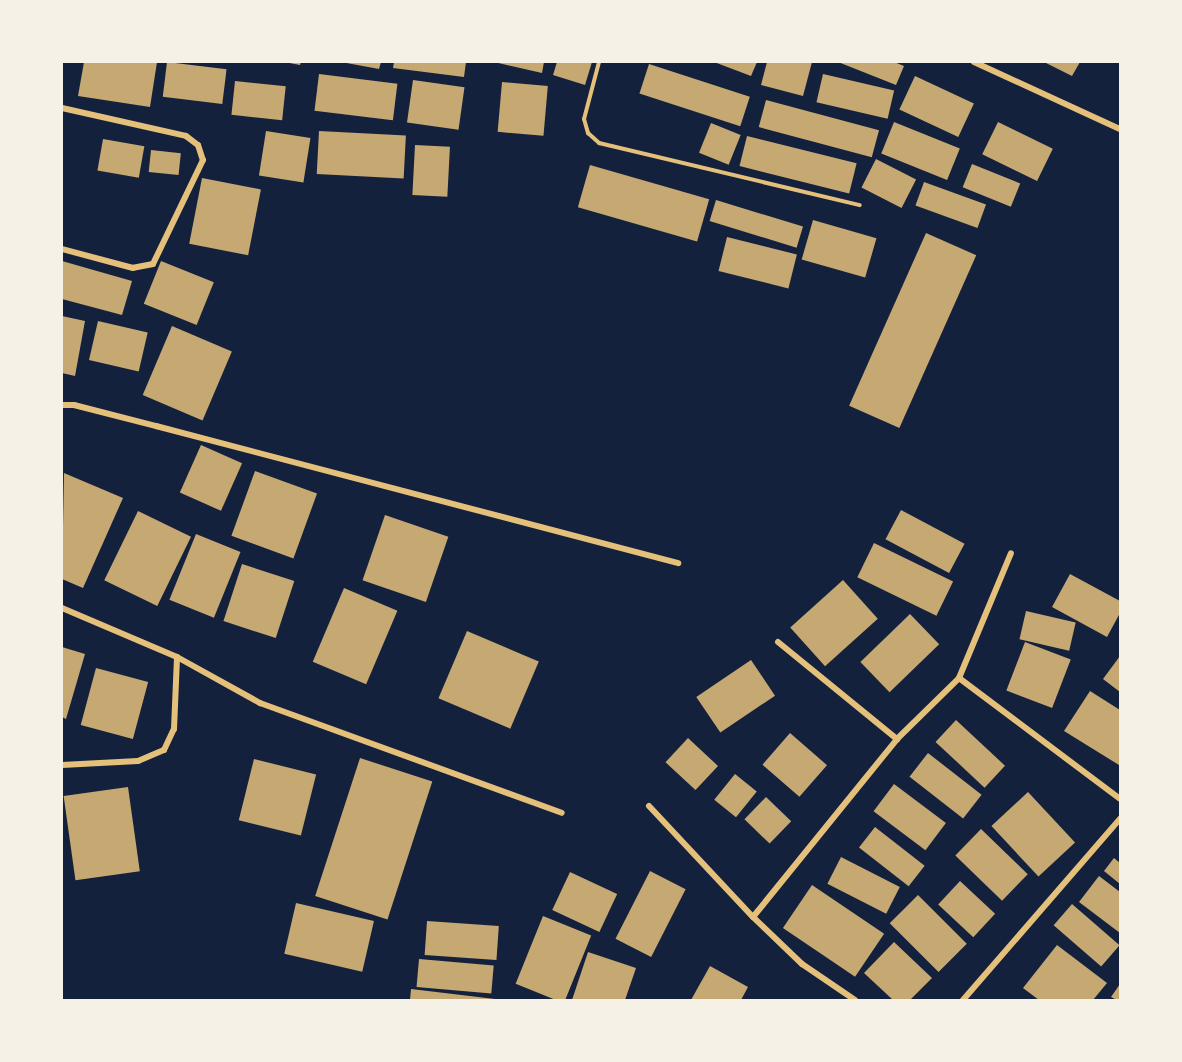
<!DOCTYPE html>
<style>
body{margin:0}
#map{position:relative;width:1182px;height:1062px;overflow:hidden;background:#14213d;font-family:"Noto Serif",serif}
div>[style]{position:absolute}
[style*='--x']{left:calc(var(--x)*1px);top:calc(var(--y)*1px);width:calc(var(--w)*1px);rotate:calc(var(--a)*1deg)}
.building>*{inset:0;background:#c6a872;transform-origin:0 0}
.path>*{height:4px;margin:-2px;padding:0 2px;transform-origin:2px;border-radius:2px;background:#e5c07b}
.minor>*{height:6px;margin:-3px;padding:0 3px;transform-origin:3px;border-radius:3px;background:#e5c07b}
span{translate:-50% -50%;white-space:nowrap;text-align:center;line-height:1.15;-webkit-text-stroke:6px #f6f1e7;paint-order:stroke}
.frame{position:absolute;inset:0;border:63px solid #f6f1e7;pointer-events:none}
</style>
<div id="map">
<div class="building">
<i style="clip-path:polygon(84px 62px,157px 62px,150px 107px,78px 96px)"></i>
<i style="left:167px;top:62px;width:60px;height:35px;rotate:7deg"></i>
<i style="clip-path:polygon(284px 62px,301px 62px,300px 65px)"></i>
<i style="clip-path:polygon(341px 62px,381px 62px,379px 69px)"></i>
<i style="clip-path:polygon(394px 62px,466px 62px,464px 77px,393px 68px)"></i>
<i style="clip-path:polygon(494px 62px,544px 62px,542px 73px)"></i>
<i style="clip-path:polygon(557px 62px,592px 62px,585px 85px,553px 75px)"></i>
<i style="clip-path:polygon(714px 62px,757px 62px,751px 76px)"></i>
<i style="clip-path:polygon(767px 62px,812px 62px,803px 96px,761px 85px)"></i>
<i style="clip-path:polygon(838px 62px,894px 62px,904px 66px,896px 85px)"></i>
<i style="clip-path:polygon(1044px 62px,1080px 62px,1072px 76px)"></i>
<i style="left:649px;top:64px;width:106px;height:31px;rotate:18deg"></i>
<i style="left:319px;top:74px;width:79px;height:37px;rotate:7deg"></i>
<i style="left:823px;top:74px;width:73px;height:29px;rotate:13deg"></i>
<i style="left:915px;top:76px;width:65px;height:37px;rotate:25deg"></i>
<i style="left:413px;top:80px;width:52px;height:43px;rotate:8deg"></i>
<i style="left:235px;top:81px;width:51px;height:34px;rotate:6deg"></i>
<i style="left:502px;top:82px;width:46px;height:50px;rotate:5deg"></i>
<i style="left:766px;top:100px;width:117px;height:28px;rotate:15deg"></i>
<i style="left:894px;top:122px;width:71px;height:34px;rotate:22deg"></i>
<i style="left:998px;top:122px;width:61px;height:36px;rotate:26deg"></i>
<i style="left:711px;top:123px;width:32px;height:32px;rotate:22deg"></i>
<i style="left:266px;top:131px;width:45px;height:45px;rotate:9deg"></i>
<i style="left:319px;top:131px;width:87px;height:43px;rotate:3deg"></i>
<i style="left:747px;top:136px;width:113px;height:31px;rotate:14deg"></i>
<i style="left:103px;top:139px;width:42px;height:32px;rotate:10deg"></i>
<i style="left:415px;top:145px;width:35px;height:50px;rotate:3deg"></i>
<i style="left:151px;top:150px;width:30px;height:22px;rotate:6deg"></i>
<i style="left:876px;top:159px;width:45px;height:32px;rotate:27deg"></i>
<i style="left:972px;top:164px;width:52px;height:25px;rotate:22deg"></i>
<i style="left:590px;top:165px;width:124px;height:44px;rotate:16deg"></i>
<i style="left:202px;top:178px;width:60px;height:67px;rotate:11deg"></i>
<i style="left:924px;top:182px;width:66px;height:25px;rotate:20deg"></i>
<i style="left:716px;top:200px;width:91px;height:22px;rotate:17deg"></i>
<i style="left:813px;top:220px;width:66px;height:41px;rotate:16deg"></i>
<i style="left:926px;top:233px;width:55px;height:189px;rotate:24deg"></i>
<i style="left:727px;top:237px;width:72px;height:35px;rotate:14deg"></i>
<i style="clip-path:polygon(62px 261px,132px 281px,122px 315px,62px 299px)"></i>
<i style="left:161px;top:261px;width:57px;height:46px;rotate:22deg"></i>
<i style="clip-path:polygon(62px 316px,85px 321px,75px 376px,62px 373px)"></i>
<i style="left:98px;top:321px;width:51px;height:40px;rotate:13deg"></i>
<i style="left:172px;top:326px;width:65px;height:75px;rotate:23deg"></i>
<i style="left:201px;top:445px;width:45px;height:52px;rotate:24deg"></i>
<i style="left:255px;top:471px;width:66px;height:69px;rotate:20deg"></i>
<i style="clip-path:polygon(64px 473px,123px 498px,83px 588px,62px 579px)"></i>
<i style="left:901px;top:510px;width:72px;height:33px;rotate:28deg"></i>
<i style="left:138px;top:511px;width:59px;height:77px;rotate:26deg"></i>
<i style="left:385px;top:515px;width:67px;height:69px;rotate:19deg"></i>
<i style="left:196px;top:534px;width:48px;height:71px;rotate:22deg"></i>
<i style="left:874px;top:543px;width:88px;height:38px;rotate:26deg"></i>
<i style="left:242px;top:564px;width:55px;height:60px;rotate:18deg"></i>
<i style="clip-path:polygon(1070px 574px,1120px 601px,1120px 613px,1107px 637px,1052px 607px)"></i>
<i style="left:843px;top:580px;width:52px;height:71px;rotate:48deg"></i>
<i style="left:344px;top:588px;width:58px;height:80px;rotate:23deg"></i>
<i style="left:1026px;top:611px;width:51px;height:29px;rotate:13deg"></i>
<i style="left:910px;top:614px;width:42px;height:69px;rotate:46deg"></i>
<i style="left:467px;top:631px;width:78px;height:73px;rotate:23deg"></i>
<i style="left:1025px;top:642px;width:49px;height:52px;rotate:21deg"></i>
<i style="clip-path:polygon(62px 647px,85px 654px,66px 719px,62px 717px)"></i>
<i style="clip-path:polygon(1120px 656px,1120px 692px,1103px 679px)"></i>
<i style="left:751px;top:660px;width:43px;height:66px;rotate:56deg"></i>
<i style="left:96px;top:668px;width:54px;height:59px;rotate:15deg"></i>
<i style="clip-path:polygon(1090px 691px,1120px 710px,1119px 765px,1064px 731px)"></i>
<i style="left:956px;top:720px;width:67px;height:30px;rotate:43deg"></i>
<i style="left:790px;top:733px;width:49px;height:42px;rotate:41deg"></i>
<i style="left:688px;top:738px;width:41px;height:33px;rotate:43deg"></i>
<i style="left:928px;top:753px;width:68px;height:30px;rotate:38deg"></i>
<i style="left:360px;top:758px;width:76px;height:145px;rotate:18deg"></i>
<i style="left:254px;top:759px;width:64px;height:63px;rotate:14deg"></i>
<i style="left:735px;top:774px;width:28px;height:33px;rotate:39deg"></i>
<i style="left:894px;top:784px;width:65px;height:34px;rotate:37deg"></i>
<i style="left:128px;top:787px;width:85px;height:65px;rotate:82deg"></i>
<i style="left:1028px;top:792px;width:69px;height:50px;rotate:47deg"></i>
<i style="left:766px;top:797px;width:35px;height:31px;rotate:44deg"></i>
<i style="left:875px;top:827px;width:63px;height:26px;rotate:38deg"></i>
<i style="left:981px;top:829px;width:65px;height:37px;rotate:44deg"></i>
<i style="left:841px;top:857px;width:66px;height:30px;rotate:27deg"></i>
<i style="clip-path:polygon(1114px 858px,1120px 863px,1120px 884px,1104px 871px)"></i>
<i style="left:650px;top:871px;width:40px;height:76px;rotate:27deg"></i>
<i style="left:570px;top:872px;width:52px;height:42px;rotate:25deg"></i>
<i style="clip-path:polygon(1099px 876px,1120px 892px,1120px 933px,1079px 902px)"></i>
<i style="left:960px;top:881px;width:48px;height:32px;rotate:43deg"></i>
<i style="left:812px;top:885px;width:87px;height:52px;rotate:34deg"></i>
<i style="left:918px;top:895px;width:69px;height:40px;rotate:45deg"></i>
<i style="left:296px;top:903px;width:80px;height:52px;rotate:13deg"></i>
<i style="left:1072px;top:904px;width:63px;height:28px;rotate:41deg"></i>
<i style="left:543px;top:916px;width:52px;height:73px;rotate:22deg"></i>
<i style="left:427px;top:921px;width:72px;height:34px;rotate:4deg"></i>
<i style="clip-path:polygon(894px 942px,932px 978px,910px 1000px,893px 1000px,864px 973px)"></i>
<i style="clip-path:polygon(1057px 945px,1107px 983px,1093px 1000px,1039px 1000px,1023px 988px)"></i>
<i style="clip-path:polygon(588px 952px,636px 968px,625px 1000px,572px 1000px)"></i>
<i style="left:419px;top:959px;width:75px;height:28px;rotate:5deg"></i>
<i style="clip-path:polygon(710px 966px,748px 987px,741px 1000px,691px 1000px)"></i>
<i style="clip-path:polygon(1120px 984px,1120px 1000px,1117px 1000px,1111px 997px)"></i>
<i style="clip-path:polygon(411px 989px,495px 999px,495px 1000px,410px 1000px)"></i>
</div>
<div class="path">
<i style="--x:599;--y:62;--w:59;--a:104.7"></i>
<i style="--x:584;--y:119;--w:15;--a:74"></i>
<i style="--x:588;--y:133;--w:15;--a:42"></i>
<i style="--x:599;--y:143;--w:268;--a:13.4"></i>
</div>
<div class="minor">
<i style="--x:974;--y:62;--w:161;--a:24.7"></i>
<i style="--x:62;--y:108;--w:127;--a:12.7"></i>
<i style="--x:186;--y:136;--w:15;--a:37"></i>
<i style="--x:198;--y:145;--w:16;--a:72"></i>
<i style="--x:203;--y:160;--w:115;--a:115.7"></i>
<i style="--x:153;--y:264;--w:20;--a:169"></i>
<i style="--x:133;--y:268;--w:73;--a:-165"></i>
<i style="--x:62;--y:405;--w:12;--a:0"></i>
<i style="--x:74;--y:405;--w:85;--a:14.4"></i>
<i style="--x:156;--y:426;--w:540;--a:14.71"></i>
<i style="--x:62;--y:608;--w:125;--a:23.1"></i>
<i style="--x:177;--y:657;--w:95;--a:29"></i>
<i style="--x:260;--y:703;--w:321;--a:20"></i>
<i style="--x:778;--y:642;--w:154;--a:39.2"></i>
<i style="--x:959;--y:678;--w:135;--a:-67.4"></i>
<i style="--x:62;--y:765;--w:76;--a:-3"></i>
<i style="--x:138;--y:761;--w:28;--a:-23"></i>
<i style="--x:164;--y:750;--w:23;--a:-65"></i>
<i style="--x:174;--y:729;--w:72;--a:-87.6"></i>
<i style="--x:649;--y:806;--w:152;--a:46.9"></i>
<i style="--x:855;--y:1000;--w:64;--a:-145.8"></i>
<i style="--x:802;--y:964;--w:68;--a:-136.2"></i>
<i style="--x:753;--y:917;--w:229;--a:-51"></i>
<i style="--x:897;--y:739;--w:87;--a:-44.5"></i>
<i style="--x:959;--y:678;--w:201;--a:36.9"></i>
<i style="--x:963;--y:1000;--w:240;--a:-49.1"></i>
</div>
<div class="frame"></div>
</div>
